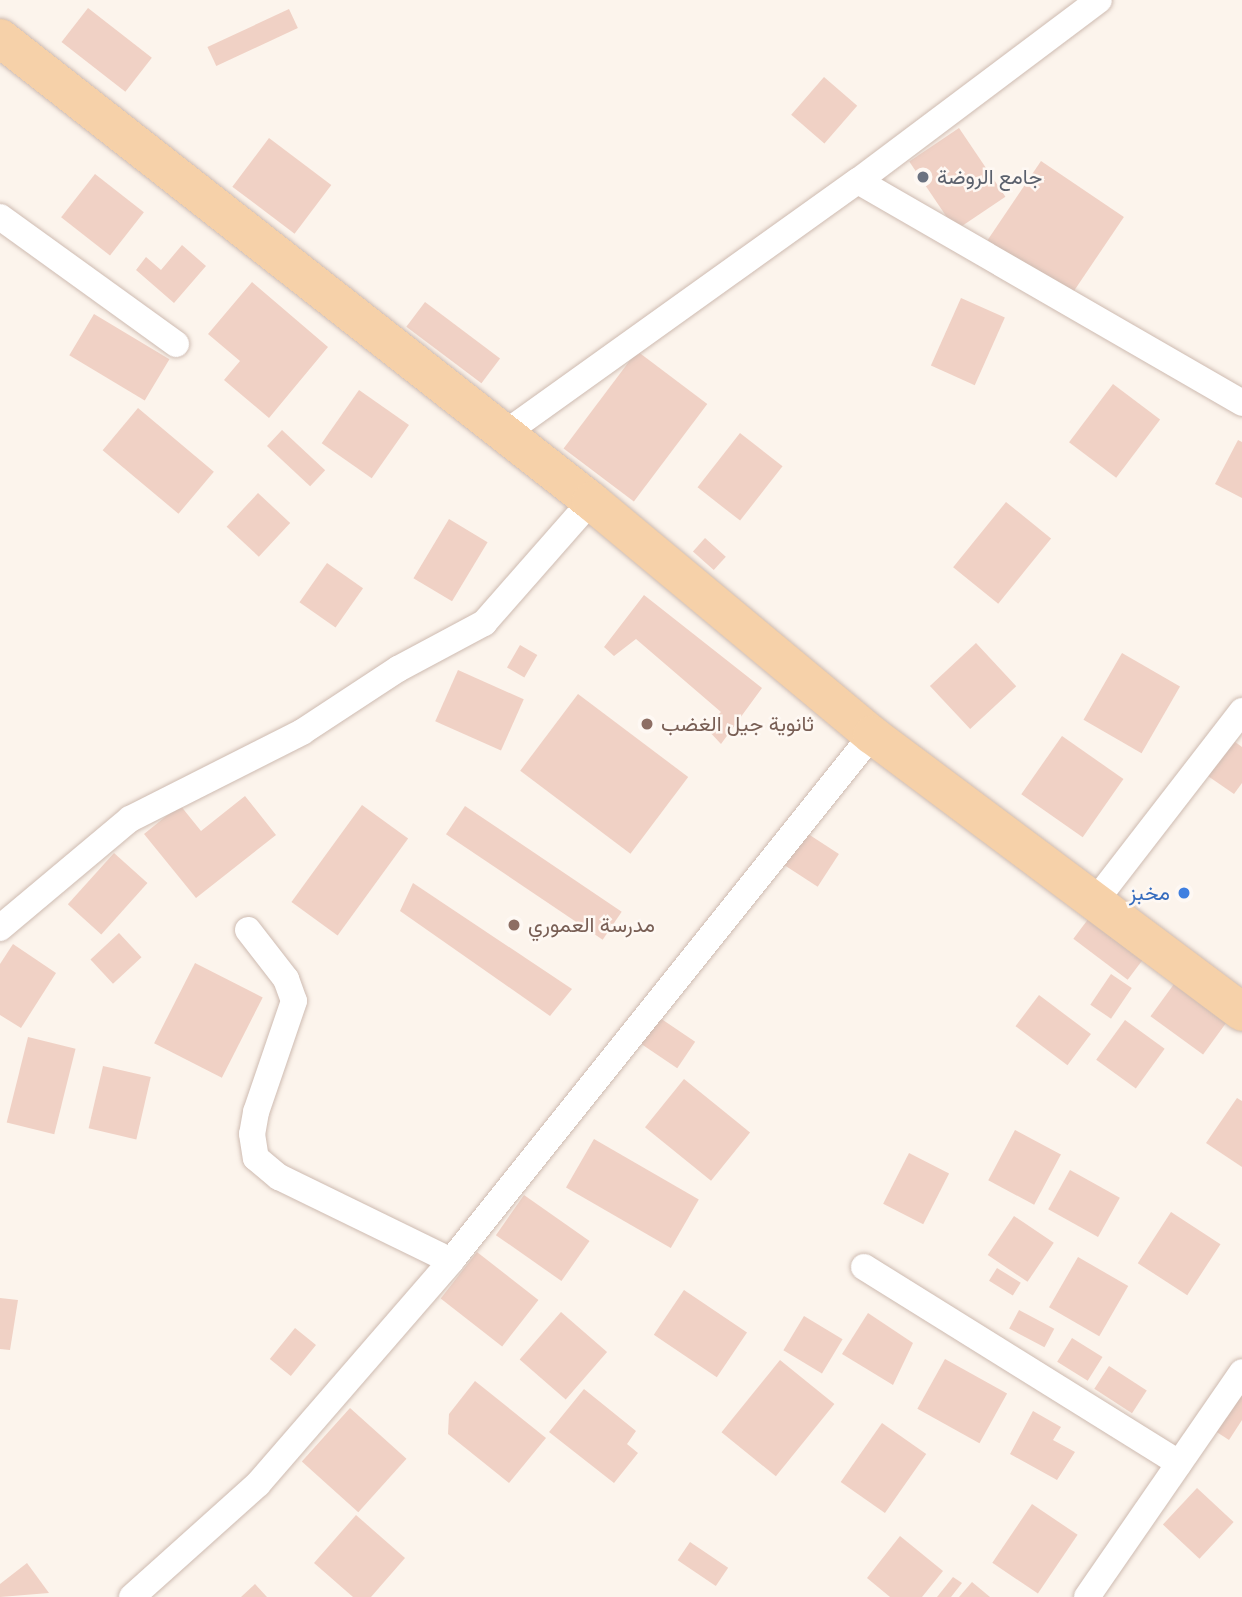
<!DOCTYPE html>
<meta charset="utf-8">
<style>
body{margin:0}
#map{position:relative;width:1242px;height:1597px;overflow:hidden;background:#fcf4ec;font-family:Raleway,Vazirmatn,sans-serif}
div>[style]{position:absolute}
[style*='--x']{left:calc(var(--x)*1px);top:calc(var(--y)*1px);width:calc(var(--w)*1px);rotate:calc(var(--a)*1deg)}
.building>*{inset:0;background:#f0d1c5;transform-origin:0 0}
.roads{filter:drop-shadow(0 0 2px #cebbb1) drop-shadow(0 0 2px #cebbb1)}
.minor>*{height:26px;margin:-13px;padding:0 13px;transform-origin:13px;border-radius:13px;background:#fff}
.primary>*{height:38px;margin:-19px;padding:0 19px;transform-origin:19px;border-radius:19px;background:#f6d1a9}
.dots>*{width:19px;height:19px;translate:-50% -50%;box-sizing:border-box;border:4px solid #fef8f3;border-radius:50%}
span{translate:-50% -50%;white-space:nowrap;text-align:center;line-height:1.15;-webkit-text-stroke:5px #fef8f3;paint-order:stroke}
.worship-label{font-size:21px;color:#5b616d}
.left{translate:0 -50%;text-align:left}
.education-label{font-size:21px;color:#785e54}
.shop-label{font-size:21px;color:#366cbe}
.right{translate:-100% -50%;text-align:right}
</style>
<div id="map">
<div class="building">
<i style="left:88px;top:8px;width:81px;height:43px;rotate:38deg"></i>
<i style="left:289px;top:9px;width:21px;height:90px;rotate:65deg"></i>
<i style="left:824px;top:77px;width:44px;height:50px;rotate:41deg"></i>
<i style="left:959px;top:128px;width:83px;height:60px;rotate:56deg"></i>
<i style="left:269px;top:138px;width:78px;height:61px;rotate:37deg"></i>
<i style="left:1041px;top:161px;width:100px;height:96px;rotate:34deg"></i>
<i style="left:95px;top:174px;width:62px;height:55px;rotate:38deg"></i>
<i style="clip-path:polygon(182px 245px,206px 266px,174px 303px,136px 270px,146px 257px,161px 270px)"></i>
<i style="clip-path:polygon(252px 282px,328px 347px,269px 418px,224px 380px,240px 361px,208px 334px)"></i>
<i style="left:961px;top:298px;width:48px;height:74px;rotate:24deg"></i>
<i style="left:425px;top:302px;width:94px;height:31px;rotate:37deg"></i>
<i style="left:94px;top:314px;width:88px;height:48px;rotate:31deg"></i>
<i style="left:637px;top:351px;width:88px;height:122px;rotate:37deg"></i>
<i style="left:1113px;top:384px;width:59px;height:73px;rotate:37deg"></i>
<i style="left:359px;top:390px;width:61px;height:65px;rotate:35deg"></i>
<i style="left:138px;top:408px;width:99px;height:55px;rotate:40deg"></i>
<i style="left:282px;top:430px;width:59px;height:22px;rotate:43deg"></i>
<i style="left:740px;top:433px;width:54px;height:69px;rotate:38deg"></i>
<i style="clip-path:polygon(1238px 440px,1242px 442px,1242px 498px,1215px 484px)"></i>
<i style="left:258px;top:493px;width:44px;height:46px;rotate:43deg"></i>
<i style="left:1006px;top:502px;width:58px;height:84px;rotate:39deg"></i>
<i style="left:449px;top:519px;width:45px;height:69px;rotate:31deg"></i>
<i style="left:705px;top:538px;width:28px;height:18px;rotate:42deg"></i>
<i style="left:327px;top:563px;width:44px;height:48px;rotate:35deg"></i>
<i style="clip-path:polygon(644px 595px,762px 688px,721px 744px,706px 728px,721px 712px,636px 639px,614px 656px,604px 647px)"></i>
<i style="left:976px;top:643px;width:59px;height:63px;rotate:47deg"></i>
<i style="left:520px;top:645px;width:20px;height:26px;rotate:30deg"></i>
<i style="left:1122px;top:653px;width:67px;height:77px;rotate:30deg"></i>
<i style="left:458px;top:670px;width:72px;height:56px;rotate:24deg"></i>
<i style="left:578px;top:694px;width:138px;height:96px;rotate:37deg"></i>
<i style="left:1062px;top:736px;width:75px;height:71px;rotate:35deg"></i>
<i style="clip-path:polygon(1227px 736px,1242px 747px,1242px 783px,1234px 794px,1202px 772px)"></i>
<i style="clip-path:polygon(245px 796px,276px 835px,196px 898px,144px 834px,180px 805px,201px 831px)"></i>
<i style="left:362px;top:805px;width:57px;height:120px;rotate:36deg"></i>
<i style="left:465px;top:806px;width:189px;height:34px;rotate:34deg"></i>
<i style="left:802px;top:830px;width:44px;height:39px;rotate:33deg"></i>
<i style="left:114px;top:853px;width:45px;height:69px;rotate:42deg"></i>
<i style="clip-path:polygon(413px 883px,572px 989px,550px 1016px,400px 911px)"></i>
<i style="left:1089px;top:918px;width:68px;height:26px;rotate:37deg"></i>
<i style="left:119px;top:933px;width:33px;height:39px;rotate:47deg"></i>
<i style="clip-path:polygon(13px 944px,56px 973px,21px 1028px,0 1015px,0 964px)"></i>
<i style="left:195px;top:963px;width:76px;height:90px;rotate:27deg"></i>
<i style="left:1111px;top:974px;width:25px;height:37px;rotate:34deg"></i>
<i style="left:1174px;top:984px;width:65px;height:40px;rotate:36deg"></i>
<i style="left:1039px;top:995px;width:65px;height:39px;rotate:37deg"></i>
<i style="left:657px;top:1016px;width:46px;height:32px;rotate:34deg"></i>
<i style="left:1125px;top:1020px;width:49px;height:49px;rotate:36deg"></i>
<i style="left:28px;top:1037px;width:49px;height:88px;rotate:14deg"></i>
<i style="left:103px;top:1066px;width:49px;height:64px;rotate:13deg"></i>
<i style="left:684px;top:1079px;width:85px;height:62px;rotate:39deg"></i>
<i style="clip-path:polygon(1237px 1098px,1242px 1101px,1242px 1167px,1206px 1143px)"></i>
<i style="left:1015px;top:1130px;width:52px;height:57px;rotate:28deg"></i>
<i style="left:594px;top:1139px;width:121px;height:56px;rotate:30deg"></i>
<i style="left:909px;top:1153px;width:45px;height:57px;rotate:27deg"></i>
<i style="left:1070px;top:1170px;width:57px;height:45px;rotate:29deg"></i>
<i style="left:524px;top:1195px;width:80px;height:49px;rotate:35deg"></i>
<i style="left:1171px;top:1212px;width:59px;height:61px;rotate:33deg"></i>
<i style="left:1014px;top:1216px;width:48px;height:47px;rotate:34deg"></i>
<i style="left:477px;top:1252px;width:78px;height:59px;rotate:38deg"></i>
<i style="left:1078px;top:1257px;width:58px;height:58px;rotate:30deg"></i>
<i style="left:997px;top:1268px;width:28px;height:15px;rotate:32deg"></i>
<i style="left:684px;top:1290px;width:76px;height:54px;rotate:34deg"></i>
<i style="clip-path:polygon(0 1298px,18px 1300px,10px 1350px,0 1349px)"></i>
<i style="left:1019px;top:1310px;width:40px;height:21px;rotate:28deg"></i>
<i style="left:561px;top:1312px;width:61px;height:63px;rotate:41deg"></i>
<i style="clip-path:polygon(868px 1313px,913px 1343px,893px 1385px,842px 1354px)"></i>
<i style="left:804px;top:1316px;width:45px;height:40px;rotate:31deg"></i>
<i style="left:295px;top:1328px;width:27px;height:40px;rotate:39deg"></i>
<i style="left:1072px;top:1338px;width:36px;height:28px;rotate:32deg"></i>
<i style="left:945px;top:1359px;width:71px;height:57px;rotate:29deg"></i>
<i style="left:780px;top:1360px;width:70px;height:93px;rotate:39deg"></i>
<i style="left:1109px;top:1366px;width:45px;height:27px;rotate:33deg"></i>
<i style="clip-path:polygon(475px 1381px,546px 1438px,509px 1483px,448px 1434px,449px 1414px)"></i>
<i style="clip-path:polygon(584px 1389px,636px 1431px,627px 1444px,638px 1453px,614px 1483px,549px 1432px)"></i>
<i style="clip-path:polygon(1236px 1392px,1242px 1396px,1242px 1420px,1229px 1440px,1212px 1429px)"></i>
<i style="left:350px;top:1408px;width:76px;height:72px;rotate:42deg"></i>
<i style="clip-path:polygon(1033px 1411px,1061px 1427px,1053px 1440px,1075px 1452px,1057px 1480px,1010px 1454px)"></i>
<i style="left:882px;top:1423px;width:54px;height:72px;rotate:35deg"></i>
<i style="left:1197px;top:1488px;width:50px;height:50px;rotate:43deg"></i>
<i style="left:1032px;top:1504px;width:55px;height:71px;rotate:34deg"></i>
<i style="clip-path:polygon(356px 1515px,405px 1558px,371px 1597px,353px 1597px,314px 1563px)"></i>
<i style="clip-path:polygon(900px 1536px,943px 1571px,922px 1597px,890px 1597px,867px 1578px)"></i>
<i style="left:690px;top:1542px;width:46px;height:22px;rotate:34deg"></i>
<i style="clip-path:polygon(27px 1563px,49px 1593px,0 1597px,0 1584px)"></i>
<i style="clip-path:polygon(953px 1577px,962px 1583px,951px 1597px,937px 1597px)"></i>
<i style="clip-path:polygon(972px 1582px,990px 1597px,959px 1597px)"></i>
<i style="clip-path:polygon(255px 1584px,267px 1597px,241px 1597px)"></i>
</div>
<div class="roads">
<div class="minor">
<i style="--x:858;--y:181;--w:444;--a:30"></i>
<i style="--x:0;--y:217;--w:217;--a:35.8"></i>
<i style="--x:504;--y:434;--w:435;--a:-35.6"></i>
<i style="--x:858;--y:181;--w:301;--a:-36.9"></i>
<i style="--x:1093;--y:904;--w:244;--a:-52.3"></i>
<i style="--x:0;--y:928;--w:170;--a:-40"></i>
<i style="--x:130;--y:819;--w:193;--a:-26.8"></i>
<i style="--x:302;--y:732;--w:115;--a:-33.3"></i>
<i style="--x:398;--y:669;--w:98;--a:-28.1"></i>
<i style="--x:484;--y:623;--w:162;--a:-48.7"></i>
<i style="--x:248;--y:930;--w:62;--a:52.2"></i>
<i style="--x:286;--y:979;--w:23;--a:70"></i>
<i style="--x:294;--y:1001;--w:117;--a:108.9"></i>
<i style="--x:256;--y:1112;--w:22;--a:100"></i>
<i style="--x:252;--y:1134;--w:24;--a:81"></i>
<i style="--x:256;--y:1158;--w:30;--a:40"></i>
<i style="--x:279;--y:1177;--w:191;--a:26"></i>
<i style="--x:864;--y:1267;--w:371;--a:31.9"></i>
<i style="--x:132;--y:1597;--w:169;--a:-41.9"></i>
<i style="--x:258;--y:1484;--w:295;--a:-49.1"></i>
<i style="--x:451;--y:1261;--w:674;--a:-51.33"></i>
<i style="--x:1087;--y:1597;--w:273;--a:-55.4"></i>
</div>
<div class="primary">
<i style="--x:0;--y:38;--w:751;--a:38.08"></i>
<i style="--x:591;--y:501;--w:366;--a:39.8"></i>
<i style="--x:872;--y:735;--w:462;--a:36.8"></i>
</div>
</div>
<div class="dots">
<i style="left:923px;top:177px;background:#6b7280"></i>
<i style="left:647px;top:724px;background:#8d6e63"></i>
<i style="left:1184px;top:893px;background:#3f7fe0"></i>
<i style="left:514px;top:925px;background:#8d6e63"></i>
</div>
<div class="worship-label">
<span class="left" style="left:937px;top:177px">جامع الروضة</span>
</div>
<div class="education-label">
<span class="left" style="left:661px;top:724px">ثانوية جيل الغضب</span>
<span class="left" style="left:528px;top:925px">مدرسة العموري</span>
</div>
<div class="shop-label">
<span class="right" style="left:1170px;top:893px">مخبز</span>
</div>
</div>
